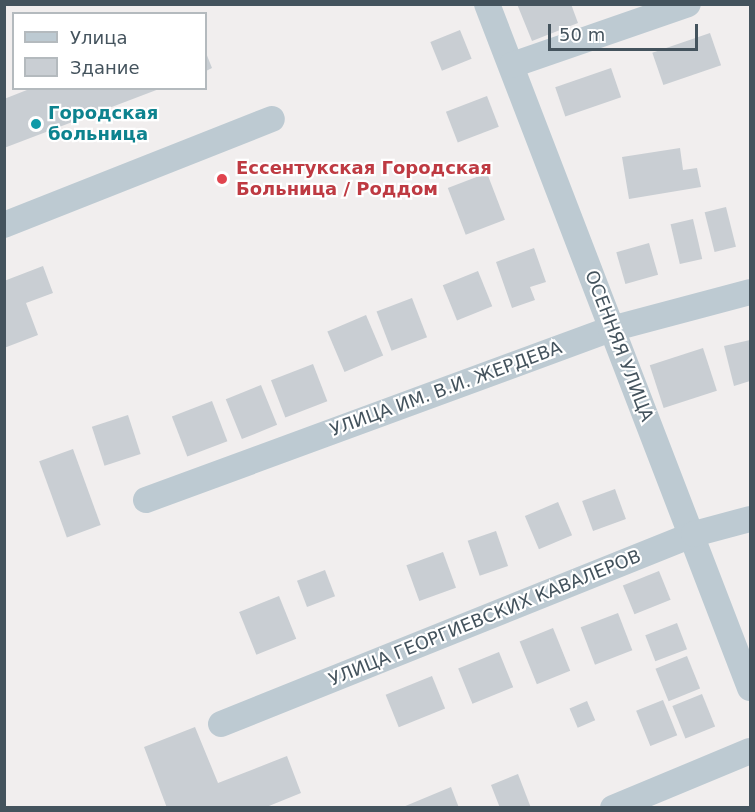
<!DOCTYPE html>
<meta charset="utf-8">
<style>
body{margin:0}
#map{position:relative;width:755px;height:812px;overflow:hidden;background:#f1eeee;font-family:"DejaVu Sans",sans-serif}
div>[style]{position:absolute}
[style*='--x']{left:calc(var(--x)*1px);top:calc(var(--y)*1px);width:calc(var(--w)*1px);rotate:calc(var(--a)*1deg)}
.building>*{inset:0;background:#c9ced3;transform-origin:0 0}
.minor>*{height:26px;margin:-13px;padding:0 13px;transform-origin:13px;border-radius:13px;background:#bdcad2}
.dots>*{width:16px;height:16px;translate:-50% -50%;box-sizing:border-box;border:3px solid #fff;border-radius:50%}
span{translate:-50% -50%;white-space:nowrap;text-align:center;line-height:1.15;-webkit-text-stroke:4.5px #fff;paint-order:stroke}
.culture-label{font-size:18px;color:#0d838f;font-weight:700}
.left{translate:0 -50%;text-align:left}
.health-label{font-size:18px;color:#be3a42;font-weight:700}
.street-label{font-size:18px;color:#44535d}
.frame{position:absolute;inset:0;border:6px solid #44535d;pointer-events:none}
.legend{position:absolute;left:12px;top:12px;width:195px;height:78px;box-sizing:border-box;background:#fff;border:2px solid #b4babe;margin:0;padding:8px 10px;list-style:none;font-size:18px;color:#44535d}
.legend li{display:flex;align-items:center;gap:12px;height:30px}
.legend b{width:30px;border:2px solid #b4babe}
.scale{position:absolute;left:548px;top:24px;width:150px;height:27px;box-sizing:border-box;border:3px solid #44535d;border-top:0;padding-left:8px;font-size:18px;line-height:21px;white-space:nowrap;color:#44535d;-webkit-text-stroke:4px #fff;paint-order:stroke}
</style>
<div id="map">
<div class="building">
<i style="clip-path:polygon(517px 4px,571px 4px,578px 23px,532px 41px)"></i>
<i style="left:460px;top:30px;width:31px;height:32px;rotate:68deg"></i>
<i style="left:710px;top:33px;width:34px;height:61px;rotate:71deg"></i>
<i style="clip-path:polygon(206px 53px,212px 68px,206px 71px)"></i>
<i style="left:611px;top:68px;width:31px;height:59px;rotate:71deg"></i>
<i style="clip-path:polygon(32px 88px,159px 88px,159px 89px,4px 148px,4px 99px)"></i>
<i style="left:487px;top:96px;width:33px;height:44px;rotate:69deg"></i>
<i style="clip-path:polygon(680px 148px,683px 170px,697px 168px,701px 187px,629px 199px,622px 157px)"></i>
<i style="left:487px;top:173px;width:50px;height:42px;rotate:69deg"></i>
<i style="left:726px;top:207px;width:41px;height:22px;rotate:76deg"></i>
<i style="left:693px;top:219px;width:41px;height:23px;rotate:77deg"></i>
<i style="left:649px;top:243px;width:33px;height:34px;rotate:74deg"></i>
<i style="clip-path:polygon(534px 248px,546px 282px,530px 287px,535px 300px,512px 308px,496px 262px)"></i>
<i style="clip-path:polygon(43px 266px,53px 293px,26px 303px,38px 335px,4px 348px,4px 281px)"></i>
<i style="left:478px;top:271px;width:38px;height:38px;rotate:68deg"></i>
<i style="left:412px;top:298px;width:42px;height:38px;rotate:69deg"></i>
<i style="left:366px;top:315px;width:44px;height:42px;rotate:67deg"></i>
<i style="clip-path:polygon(750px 340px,750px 381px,734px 386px,724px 346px)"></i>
<i style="left:703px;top:348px;width:45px;height:56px;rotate:72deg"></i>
<i style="left:313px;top:364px;width:40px;height:45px;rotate:69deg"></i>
<i style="left:261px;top:385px;width:43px;height:38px;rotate:68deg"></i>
<i style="left:212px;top:401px;width:43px;height:43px;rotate:69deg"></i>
<i style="left:128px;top:415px;width:41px;height:38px;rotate:72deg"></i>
<i style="left:73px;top:449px;width:81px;height:36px;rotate:70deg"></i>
<i style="left:615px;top:489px;width:32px;height:35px;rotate:70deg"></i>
<i style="left:558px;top:502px;width:36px;height:36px;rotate:67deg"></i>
<i style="left:496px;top:531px;width:37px;height:30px;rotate:71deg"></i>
<i style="left:443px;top:552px;width:38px;height:39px;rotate:70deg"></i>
<i style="left:325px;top:570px;width:28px;height:30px;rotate:69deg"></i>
<i style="left:659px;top:571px;width:31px;height:39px;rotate:68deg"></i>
<i style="left:279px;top:596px;width:46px;height:43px;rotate:68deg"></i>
<i style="left:618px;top:613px;width:40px;height:40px;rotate:69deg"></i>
<i style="left:677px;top:623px;width:28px;height:34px;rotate:69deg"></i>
<i style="left:553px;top:628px;width:46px;height:36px;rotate:68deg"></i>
<i style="left:499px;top:652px;width:38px;height:44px;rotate:68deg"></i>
<i style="left:687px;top:656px;width:35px;height:34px;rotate:68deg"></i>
<i style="left:432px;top:676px;width:35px;height:50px;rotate:68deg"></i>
<i style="left:702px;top:694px;width:35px;height:32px;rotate:68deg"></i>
<i style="left:663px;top:700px;width:38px;height:29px;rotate:68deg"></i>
<i style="left:587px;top:701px;width:21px;height:19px;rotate:67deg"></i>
<i style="clip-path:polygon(195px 727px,218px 783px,287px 756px,301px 793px,264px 808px,167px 808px,144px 747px)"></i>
<i style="clip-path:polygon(518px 774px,531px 808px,500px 808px,491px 785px)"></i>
<i style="clip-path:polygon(451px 787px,459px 808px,403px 808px,403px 807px)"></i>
</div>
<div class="minor">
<i style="--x:487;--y:4;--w:733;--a:68.97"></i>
<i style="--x:512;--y:65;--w:186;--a:-19.1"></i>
<i style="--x:4;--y:225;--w:288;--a:-21.6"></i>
<i style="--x:146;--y:500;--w:495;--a:-20.2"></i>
<i style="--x:611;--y:329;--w:144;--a:-14.9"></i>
<i style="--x:221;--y:724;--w:510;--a:-21.88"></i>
<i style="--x:694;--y:534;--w:58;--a:-15"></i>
<i style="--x:613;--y:808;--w:148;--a:-22.6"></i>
</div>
<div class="dots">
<i style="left:36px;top:124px;background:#0f9aa8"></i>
<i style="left:222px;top:179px;background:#e0444e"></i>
</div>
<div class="culture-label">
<span class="left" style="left:48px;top:124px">Городская<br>больница</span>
</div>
<div class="health-label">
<span class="left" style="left:236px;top:179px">Ессентукская Городская<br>Больница / Роддом</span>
</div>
<div class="street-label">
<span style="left:619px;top:346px;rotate:69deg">ОСЕННЯЯ УЛИЦА</span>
<span style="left:446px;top:389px;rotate:-20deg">УЛИЦА ИМ. В.И. ЖЕРДЕВА</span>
<span style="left:485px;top:618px;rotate:-22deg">УЛИЦА ГЕОРГИЕВСКИХ КАВАЛЕРОВ</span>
</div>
<div class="frame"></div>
<ul class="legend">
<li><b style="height:8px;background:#bdcad2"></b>Улица</li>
<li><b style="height:16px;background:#c9ced3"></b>Здание</li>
</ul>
<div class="scale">50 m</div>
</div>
